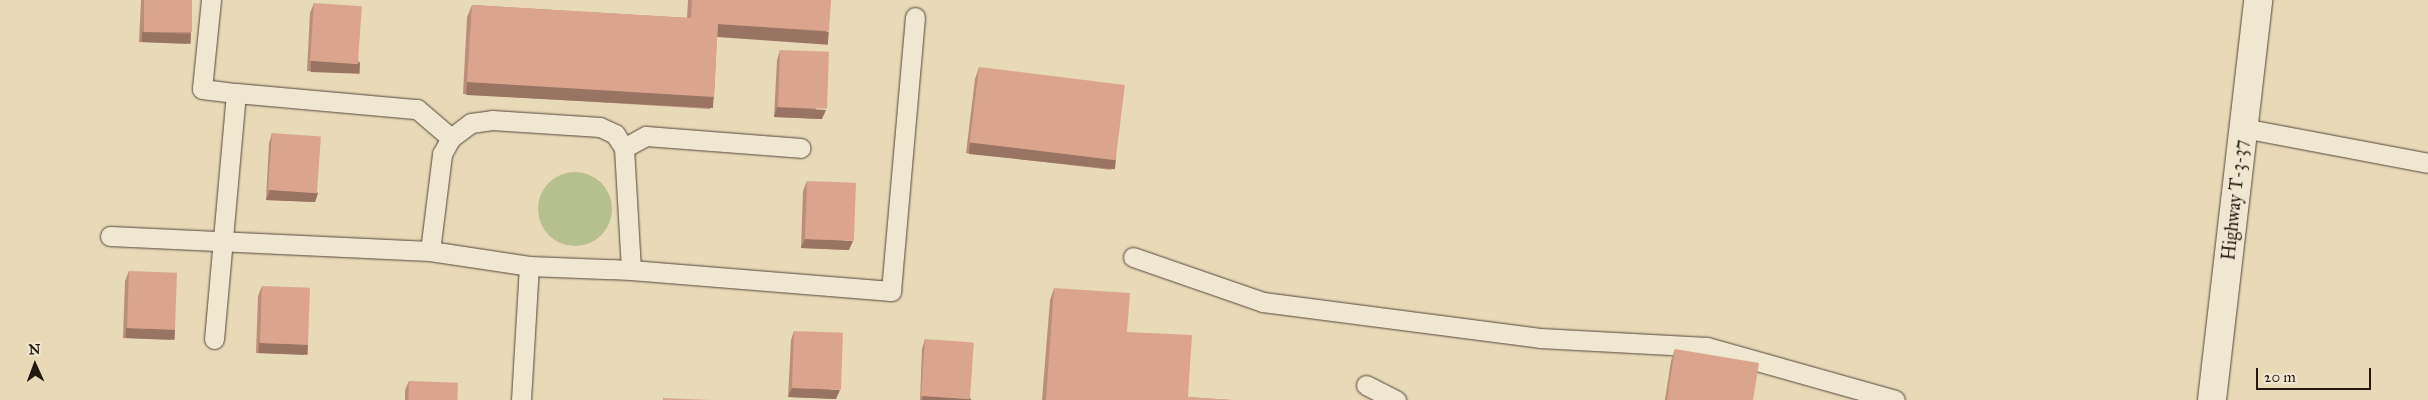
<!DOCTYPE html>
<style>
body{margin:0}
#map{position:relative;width:2428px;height:400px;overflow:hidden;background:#e8dab7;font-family:"IM FELL Great Primer",serif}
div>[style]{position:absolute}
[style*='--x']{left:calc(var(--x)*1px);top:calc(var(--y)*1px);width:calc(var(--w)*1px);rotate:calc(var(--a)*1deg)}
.green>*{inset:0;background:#b6bf8e}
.round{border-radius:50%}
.roads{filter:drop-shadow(0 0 1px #53483a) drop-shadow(0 0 1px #53483a)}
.lane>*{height:19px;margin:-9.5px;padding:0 9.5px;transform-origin:9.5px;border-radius:9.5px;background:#f0e7d0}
.secondary>*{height:28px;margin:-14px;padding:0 14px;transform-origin:14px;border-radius:14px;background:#f0e7d0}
.wall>*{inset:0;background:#bc8e79}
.shaded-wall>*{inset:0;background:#997463;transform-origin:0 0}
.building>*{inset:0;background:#dba58d;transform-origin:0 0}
span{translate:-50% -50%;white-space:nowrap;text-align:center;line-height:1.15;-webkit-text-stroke:4px #f0e7d0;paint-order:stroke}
.street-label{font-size:18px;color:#211810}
.north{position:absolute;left:10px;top:340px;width:50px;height:50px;-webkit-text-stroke:4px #f0e7d0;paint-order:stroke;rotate:358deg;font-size:14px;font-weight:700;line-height:20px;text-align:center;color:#211810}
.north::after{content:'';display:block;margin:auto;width:18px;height:22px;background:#211810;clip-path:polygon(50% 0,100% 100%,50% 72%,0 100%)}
.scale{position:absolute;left:2256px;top:368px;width:115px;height:22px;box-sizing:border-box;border:2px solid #211810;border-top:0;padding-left:6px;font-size:15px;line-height:18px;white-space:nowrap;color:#211810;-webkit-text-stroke:4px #f0e7d0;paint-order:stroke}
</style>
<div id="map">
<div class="green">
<i class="round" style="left:538px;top:172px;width:74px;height:74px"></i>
</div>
<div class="roads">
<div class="lane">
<i style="--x:211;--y:0;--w:89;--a:95.8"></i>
<i style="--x:202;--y:89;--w:34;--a:7"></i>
<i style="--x:236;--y:93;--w:247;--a:95.1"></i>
<i style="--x:236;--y:93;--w:182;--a:5.1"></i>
<i style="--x:417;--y:109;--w:45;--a:40.5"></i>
<i style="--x:2243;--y:128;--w:188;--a:10.7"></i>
<i style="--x:624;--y:148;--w:25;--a:-29"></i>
<i style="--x:646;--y:136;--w:155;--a:4.4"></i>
<i style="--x:110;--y:236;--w:320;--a:2.7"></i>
<i style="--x:430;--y:251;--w:100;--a:8.6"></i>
<i style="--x:529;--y:266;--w:102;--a:2.2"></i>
<i style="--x:631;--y:270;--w:261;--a:4.6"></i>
<i style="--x:891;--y:291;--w:275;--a:-85"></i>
<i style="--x:430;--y:251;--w:98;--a:-82.9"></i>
<i style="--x:442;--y:154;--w:18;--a:-61"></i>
<i style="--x:451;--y:138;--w:25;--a:-37"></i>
<i style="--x:471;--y:123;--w:21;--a:-8"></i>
<i style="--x:492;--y:120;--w:108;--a:3.7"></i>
<i style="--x:600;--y:127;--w:17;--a:25"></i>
<i style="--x:615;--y:134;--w:17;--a:57"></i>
<i style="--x:624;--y:148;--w:122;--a:86.7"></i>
<i style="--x:1133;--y:257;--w:138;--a:19.1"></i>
<i style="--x:1263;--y:302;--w:279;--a:7.4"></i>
<i style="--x:1540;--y:338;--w:167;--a:3.1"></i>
<i style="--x:1707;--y:347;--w:195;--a:15.7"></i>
<i style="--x:1366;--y:385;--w:34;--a:27"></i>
<i style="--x:521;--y:400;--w:134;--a:-86.6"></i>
</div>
<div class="secondary">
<i style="--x:2212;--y:400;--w:403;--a:-83.4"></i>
</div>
</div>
<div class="wall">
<i style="clip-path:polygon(141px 0,192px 0,191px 34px,187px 44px,139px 42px)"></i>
<i style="clip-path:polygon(688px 0,831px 0,825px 42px,717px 36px,714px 97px,710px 109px,463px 94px,467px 17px,472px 5px,687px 18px)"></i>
<i style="clip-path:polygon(314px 3px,360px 63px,356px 73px,307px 71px,310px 13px)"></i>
<i style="clip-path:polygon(780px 50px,822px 119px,774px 117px,777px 60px)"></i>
<i style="clip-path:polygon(979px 67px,1112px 170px,966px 153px,975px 79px)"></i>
<i style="clip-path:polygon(272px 133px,318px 193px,315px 202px,266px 200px,269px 143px)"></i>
<i style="clip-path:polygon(807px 181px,849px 250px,801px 248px,803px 191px)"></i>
<i style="clip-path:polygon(129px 271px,175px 330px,171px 340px,123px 338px,125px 281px)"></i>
<i style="clip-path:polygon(262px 286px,308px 345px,304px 355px,256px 353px,258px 296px)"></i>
<i style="clip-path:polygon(1054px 288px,1127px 332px,1188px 397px,1232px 400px,1042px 400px,1050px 300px)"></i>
<i style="clip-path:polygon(794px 331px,836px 399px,788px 397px,791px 340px)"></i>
<i style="clip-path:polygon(925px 339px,971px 399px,971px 400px,920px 400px,922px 349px)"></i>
<i style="clip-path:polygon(1675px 349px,1753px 400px,1665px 400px,1671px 361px)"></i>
<i style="clip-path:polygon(409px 381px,457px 400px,405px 400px,405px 390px)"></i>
</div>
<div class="shaded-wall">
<i style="left:718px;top:24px;width:111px;height:13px;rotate:4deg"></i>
<i style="left:142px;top:32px;width:49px;height:10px;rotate:2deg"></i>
<i style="left:311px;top:61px;width:49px;height:11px;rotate:2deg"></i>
<i style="left:467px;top:82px;width:247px;height:13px;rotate:3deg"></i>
<i style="clip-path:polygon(777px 107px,826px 110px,822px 119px,774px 117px)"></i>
<i style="left:970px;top:142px;width:147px;height:12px;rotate:6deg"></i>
<i style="clip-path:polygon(270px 190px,318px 193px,315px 202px,266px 200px)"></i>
<i style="clip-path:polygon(805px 239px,853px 241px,849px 250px,801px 248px)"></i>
<i style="left:126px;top:328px;width:49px;height:10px;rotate:2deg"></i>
<i style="left:259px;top:343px;width:49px;height:10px;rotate:2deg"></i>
<i style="clip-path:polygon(792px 388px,840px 390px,836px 399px,788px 397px)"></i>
<i style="clip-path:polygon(923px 396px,971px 399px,971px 400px,922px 400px)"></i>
</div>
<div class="building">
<i style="left:144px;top:0;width:48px;height:32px"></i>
<i style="clip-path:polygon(692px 0,831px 0,829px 31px,718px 24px,714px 97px,467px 82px,472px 5px,691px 18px)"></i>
<i style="left:314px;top:3px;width:48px;height:58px;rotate:4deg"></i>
<i style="left:780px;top:50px;width:49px;height:57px;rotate:2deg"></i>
<i style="left:979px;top:67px;width:147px;height:76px;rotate:7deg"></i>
<i style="left:272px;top:133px;width:49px;height:57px;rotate:4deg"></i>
<i style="left:807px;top:181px;width:49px;height:58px;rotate:2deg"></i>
<i style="left:129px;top:271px;width:48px;height:57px;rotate:2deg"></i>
<i style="left:262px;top:286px;width:48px;height:57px;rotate:2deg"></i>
<i style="clip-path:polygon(1054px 288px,1130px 293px,1127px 332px,1192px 335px,1188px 397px,1232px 400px,1046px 400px)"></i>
<i style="left:794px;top:331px;width:49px;height:57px;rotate:2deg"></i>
<i style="left:925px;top:339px;width:49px;height:57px;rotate:4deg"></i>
<i style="clip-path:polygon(1675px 349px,1759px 363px,1753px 400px,1667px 400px)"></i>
<i style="left:409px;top:381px;width:49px;height:19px;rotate:2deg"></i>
<i style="clip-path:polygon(663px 398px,711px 400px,663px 400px)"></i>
</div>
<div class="street-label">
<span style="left:2235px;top:200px;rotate:-84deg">Highway T-3-37</span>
</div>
<div class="north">N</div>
<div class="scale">20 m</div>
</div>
